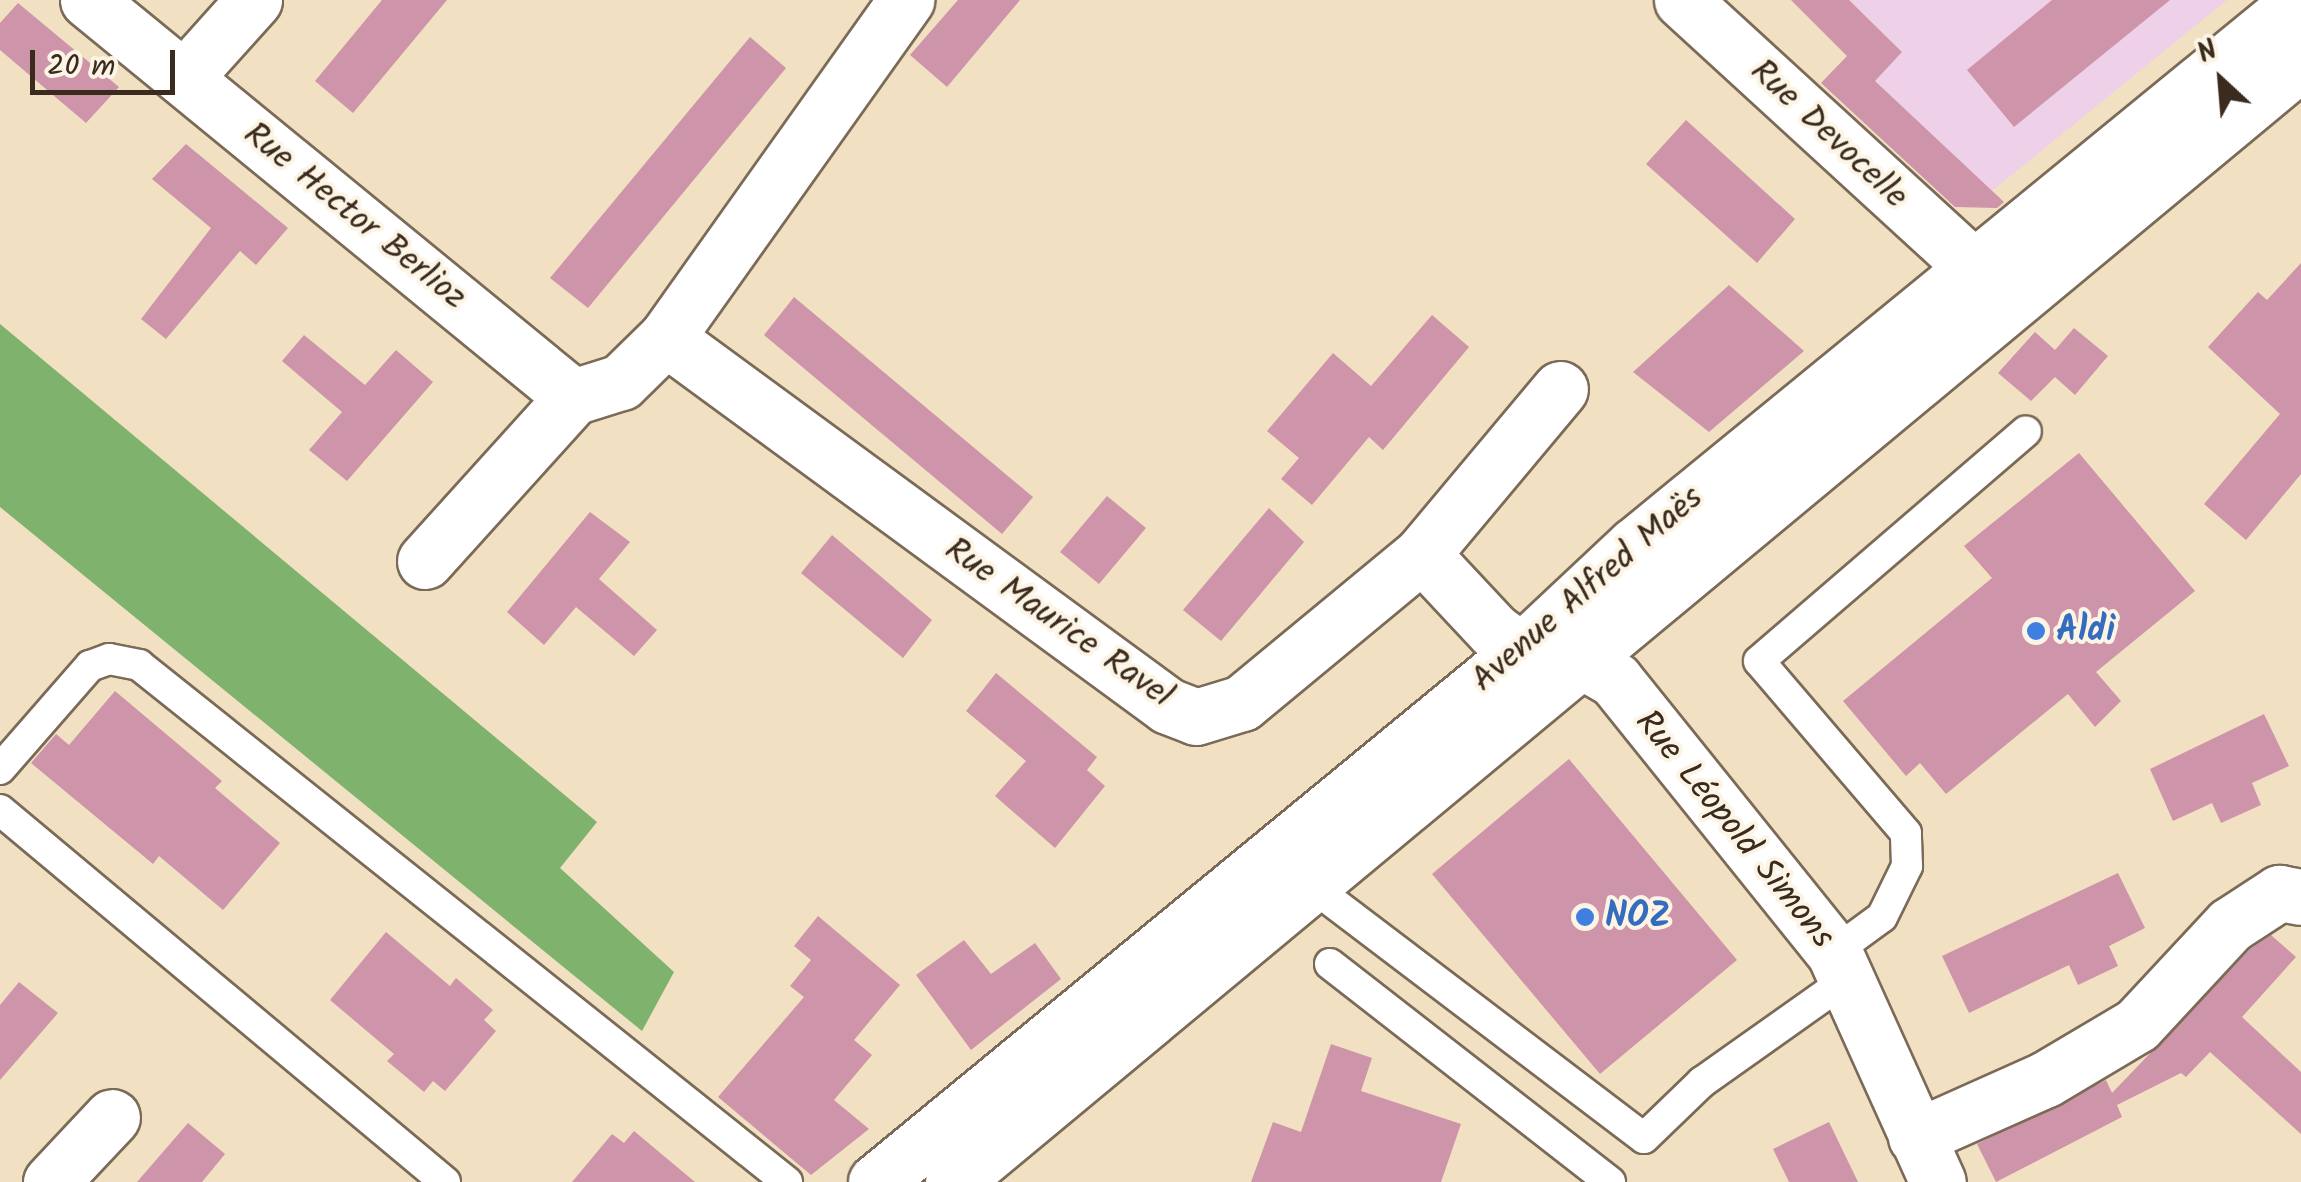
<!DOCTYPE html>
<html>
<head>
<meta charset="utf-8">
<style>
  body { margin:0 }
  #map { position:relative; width:2301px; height:1182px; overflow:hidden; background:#f1e1c2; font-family:Kalam,sans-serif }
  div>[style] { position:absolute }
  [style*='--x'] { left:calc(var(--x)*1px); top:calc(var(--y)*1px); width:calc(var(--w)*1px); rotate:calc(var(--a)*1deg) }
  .built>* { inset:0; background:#eed0e8 }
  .forest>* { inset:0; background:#7eb26d }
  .building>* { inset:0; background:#ce94aa }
  .roads { filter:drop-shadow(2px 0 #7b6a57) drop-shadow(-2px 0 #7b6a57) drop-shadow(0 2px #7b6a57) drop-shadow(0 -2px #7b6a57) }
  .lane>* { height:30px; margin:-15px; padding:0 15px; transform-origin:15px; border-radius:15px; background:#fff }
  .street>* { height:55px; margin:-27.5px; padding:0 27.5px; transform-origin:27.5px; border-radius:27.5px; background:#fff }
  .secondary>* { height:55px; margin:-27.5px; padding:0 27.5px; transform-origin:27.5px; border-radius:27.5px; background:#fff }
  .dots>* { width:28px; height:28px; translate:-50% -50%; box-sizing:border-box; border:5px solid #fcf5e5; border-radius:50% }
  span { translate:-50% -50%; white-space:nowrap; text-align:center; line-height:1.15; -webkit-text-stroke:8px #fcf5e5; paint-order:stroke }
  .street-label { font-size:35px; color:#3b2a1e }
  .shop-label { font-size:35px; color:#366cbe; font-weight:700 }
  .left { translate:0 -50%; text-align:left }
  .north { position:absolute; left:2171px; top:30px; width:100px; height:100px; -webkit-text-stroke:8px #fcf5e5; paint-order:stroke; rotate:334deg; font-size:28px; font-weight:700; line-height:40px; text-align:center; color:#3b2a1e }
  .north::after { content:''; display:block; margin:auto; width:35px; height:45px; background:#3b2a1e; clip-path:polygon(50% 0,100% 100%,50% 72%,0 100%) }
  .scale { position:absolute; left:30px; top:50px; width:145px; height:45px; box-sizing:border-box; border:5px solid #3b2a1e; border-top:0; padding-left:12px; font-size:30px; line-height:35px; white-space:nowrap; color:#3b2a1e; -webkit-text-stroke:8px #fcf5e5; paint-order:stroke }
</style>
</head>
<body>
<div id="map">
  <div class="built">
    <div style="clip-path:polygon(1849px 0,2227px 0,1992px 191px,1875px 81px,1902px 51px)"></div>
  </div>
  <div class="forest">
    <div style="clip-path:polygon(0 324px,597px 822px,560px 868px,674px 972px,642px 1031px,0 507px)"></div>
  </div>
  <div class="building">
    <div style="clip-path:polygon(382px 0,447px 0,353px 113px,315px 81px)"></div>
    <div style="clip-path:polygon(958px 0,1020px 0,947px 87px,910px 55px)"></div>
    <div style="clip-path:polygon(1791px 0,1849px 0,1902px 52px,1875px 81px,2004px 202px,1997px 208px,1955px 207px,1821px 83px,1847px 56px)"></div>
    <div style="clip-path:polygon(2052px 0,2170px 0,2014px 127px,1967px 70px)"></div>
    <div style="clip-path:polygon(18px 3px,119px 87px,86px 123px,0 50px,0 23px)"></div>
    <div style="clip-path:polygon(750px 37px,786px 68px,588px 308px,550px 278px)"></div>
    <div style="clip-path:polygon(1686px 120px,1795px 219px,1757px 263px,1646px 164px)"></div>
    <div style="clip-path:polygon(186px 144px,288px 228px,256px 265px,240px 251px,166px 339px,141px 319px,211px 228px,152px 179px)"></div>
    <div style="clip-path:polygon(2301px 263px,2301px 474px,2246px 540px,2204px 504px,2280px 414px,2208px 347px,2258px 292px,2267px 300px)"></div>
    <div style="clip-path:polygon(1729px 285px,1804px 351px,1709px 432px,1633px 372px)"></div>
    <div style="clip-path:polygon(794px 297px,1033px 497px,1002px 534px,764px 335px)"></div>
    <div style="clip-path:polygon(1432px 315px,1469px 347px,1383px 450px,1369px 437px,1312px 505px,1281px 479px,1299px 458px,1267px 431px,1333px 353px,1371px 386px)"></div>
    <div style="clip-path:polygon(2074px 328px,2108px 356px,2075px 395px,2055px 377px,2031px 401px,1998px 373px,2035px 332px,2055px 350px)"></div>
    <div style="clip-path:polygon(304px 335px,365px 385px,396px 350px,433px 382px,347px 481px,309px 450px,342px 412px,282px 361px)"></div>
    <div style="clip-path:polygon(2079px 453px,2195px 591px,2096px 672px,2121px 701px,2095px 727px,2068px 694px,1946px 794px,1920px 763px,1906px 776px,1843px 701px,1992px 578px,1964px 546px)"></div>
    <div style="clip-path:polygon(1107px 496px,1146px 528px,1099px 584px,1060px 552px)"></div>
    <div style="clip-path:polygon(1269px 508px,1304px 542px,1221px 641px,1183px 610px)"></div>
    <div style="clip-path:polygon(590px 512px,630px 542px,599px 579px,657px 630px,634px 656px,576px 607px,544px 645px,507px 612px)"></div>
    <div style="clip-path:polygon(832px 535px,932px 620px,903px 658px,801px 573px)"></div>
    <div style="clip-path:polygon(996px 673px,1097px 757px,1087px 770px,1105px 786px,1055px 848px,995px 796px,1026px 761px,966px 711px)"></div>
    <div style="clip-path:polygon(115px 691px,222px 781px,215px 788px,280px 843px,223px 910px,159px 856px,153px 864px,31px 763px,56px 734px,69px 745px)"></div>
    <div style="clip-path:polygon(2264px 714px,2289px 766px,2252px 783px,2261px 805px,2221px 823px,2212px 803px,2173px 821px,2150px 769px)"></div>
    <div style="clip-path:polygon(1569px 759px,1737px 960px,1600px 1074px,1432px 874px)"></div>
    <div style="clip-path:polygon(2118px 873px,2145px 928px,2109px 946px,2118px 966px,2078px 985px,2069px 965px,1969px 1013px,1942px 956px)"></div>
    <div style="clip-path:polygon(818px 916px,900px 985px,854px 1040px,872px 1055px,834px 1100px,869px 1129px,811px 1175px,718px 1097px,804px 997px,790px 986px,811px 960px,794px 946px)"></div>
    <div style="clip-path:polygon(386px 932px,450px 986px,456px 978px,493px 1010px,484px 1020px,496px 1031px,445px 1091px,433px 1081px,424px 1092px,387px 1061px,394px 1054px,330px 1000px)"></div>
    <div style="clip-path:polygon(2271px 935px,2296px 957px,2242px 1017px,2301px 1072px,2301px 1134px,2210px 1052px,2186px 1077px,2181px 1073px,2117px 1105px,2122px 1117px,1996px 1182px,1977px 1144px,2106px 1080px,2112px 1093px,2250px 949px)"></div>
    <div style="clip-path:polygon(964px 940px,991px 974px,1035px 943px,1061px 979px,971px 1050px,916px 975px)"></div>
    <div style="clip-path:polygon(19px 982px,58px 1013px,0 1080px,0 1005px)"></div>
    <div style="clip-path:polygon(1331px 1044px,1372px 1058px,1361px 1091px,1461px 1124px,1441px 1182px,1251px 1182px,1273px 1122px,1301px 1132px)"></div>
    <div style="clip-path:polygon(1829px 1122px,1858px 1182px,1789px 1182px,1773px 1149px)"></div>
    <div style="clip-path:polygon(188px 1123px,225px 1154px,202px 1182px,137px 1182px)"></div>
    <div style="clip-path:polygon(634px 1131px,695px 1182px,572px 1182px,612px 1134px,624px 1143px)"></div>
  </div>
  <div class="roads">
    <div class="lane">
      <div style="--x:0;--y:769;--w:137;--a:-48.9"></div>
      <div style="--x:90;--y:666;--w:20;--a:-20"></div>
      <div style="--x:109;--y:659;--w:31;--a:11"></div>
      <div style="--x:139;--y:665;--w:829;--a:38.58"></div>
      <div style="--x:0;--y:810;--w:580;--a:39.89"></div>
      <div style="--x:1313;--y:887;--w:415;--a:37.2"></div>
      <div style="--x:1644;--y:1138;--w:81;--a:-44"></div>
      <div style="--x:1702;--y:1082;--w:176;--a:-35.3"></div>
      <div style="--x:1834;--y:952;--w:59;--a:-36.1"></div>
      <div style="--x:1882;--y:917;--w:57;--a:-63.9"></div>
      <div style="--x:1907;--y:866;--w:33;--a:-92"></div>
      <div style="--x:1906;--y:833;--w:226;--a:-130.5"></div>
      <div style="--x:1759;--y:661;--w:352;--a:-40.7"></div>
      <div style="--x:1330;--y:964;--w:355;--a:37.9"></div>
    </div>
    <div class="street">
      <div style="--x:88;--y:0;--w:627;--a:39.3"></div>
      <div style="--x:1682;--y:0;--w:398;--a:42.5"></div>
      <div style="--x:184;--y:78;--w:105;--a:-48.1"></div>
      <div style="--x:666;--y:338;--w:622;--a:36.24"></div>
      <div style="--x:1168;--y:706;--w:30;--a:21"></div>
      <div style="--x:1196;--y:717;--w:48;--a:-16.9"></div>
      <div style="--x:1242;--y:703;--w:234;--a:-39.6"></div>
      <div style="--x:1422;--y:554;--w:215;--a:-50.1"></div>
      <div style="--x:1422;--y:554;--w:105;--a:46.9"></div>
      <div style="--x:1494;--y:631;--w:34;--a:36"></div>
      <div style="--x:1522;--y:651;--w:63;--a:10.1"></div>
      <div style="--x:1584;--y:662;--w:36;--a:30"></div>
      <div style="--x:1615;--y:680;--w:349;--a:51.2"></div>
      <div style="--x:1834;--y:952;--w:252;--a:65.7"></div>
      <div style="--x:425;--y:561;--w:221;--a:-47.9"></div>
      <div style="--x:573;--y:397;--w:50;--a:-17.4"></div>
      <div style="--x:621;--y:382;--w:63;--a:-44.4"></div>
      <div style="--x:666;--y:338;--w:415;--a:-54.6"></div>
      <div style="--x:1916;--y:1137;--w:142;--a:-24"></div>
      <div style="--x:2046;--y:1079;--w:106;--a:-30.7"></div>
      <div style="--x:2137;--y:1025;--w:137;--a:-47.1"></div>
      <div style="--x:2230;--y:925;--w:59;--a:-33.1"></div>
      <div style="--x:2279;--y:893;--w:22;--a:10"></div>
      <div style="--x:51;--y:1182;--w:89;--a:-46.8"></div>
    </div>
    <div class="secondary">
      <div style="--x:876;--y:1182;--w:836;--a:-39.42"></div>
      <div style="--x:1522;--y:651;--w:154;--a:-43.2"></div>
      <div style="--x:1634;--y:546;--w:862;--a:-39.3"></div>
      <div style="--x:953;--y:1182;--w:1753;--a:-39.72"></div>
    </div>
  </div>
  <div class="dots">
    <div style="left:2036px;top:631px;background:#3f7fe0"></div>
    <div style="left:1585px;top:917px;background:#3f7fe0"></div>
  </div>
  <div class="street-label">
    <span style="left:1828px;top:135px;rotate:43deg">Rue Devocelle</span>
    <span style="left:354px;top:217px;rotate:39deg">Rue Hector Berlioz</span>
    <span style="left:1588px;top:590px;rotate:-41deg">Avenue Alfred Maës</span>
    <span style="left:1058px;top:624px;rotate:35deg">Rue Maurice Ravel</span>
    <span style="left:1734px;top:830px;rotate:51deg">Rue Léopold Simons</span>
  </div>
  <div class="shop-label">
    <span class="left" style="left:2056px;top:631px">Aldi</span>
    <span class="left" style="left:1605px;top:917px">NOZ</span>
  </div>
  <div class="north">N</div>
  <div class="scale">20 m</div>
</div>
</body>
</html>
